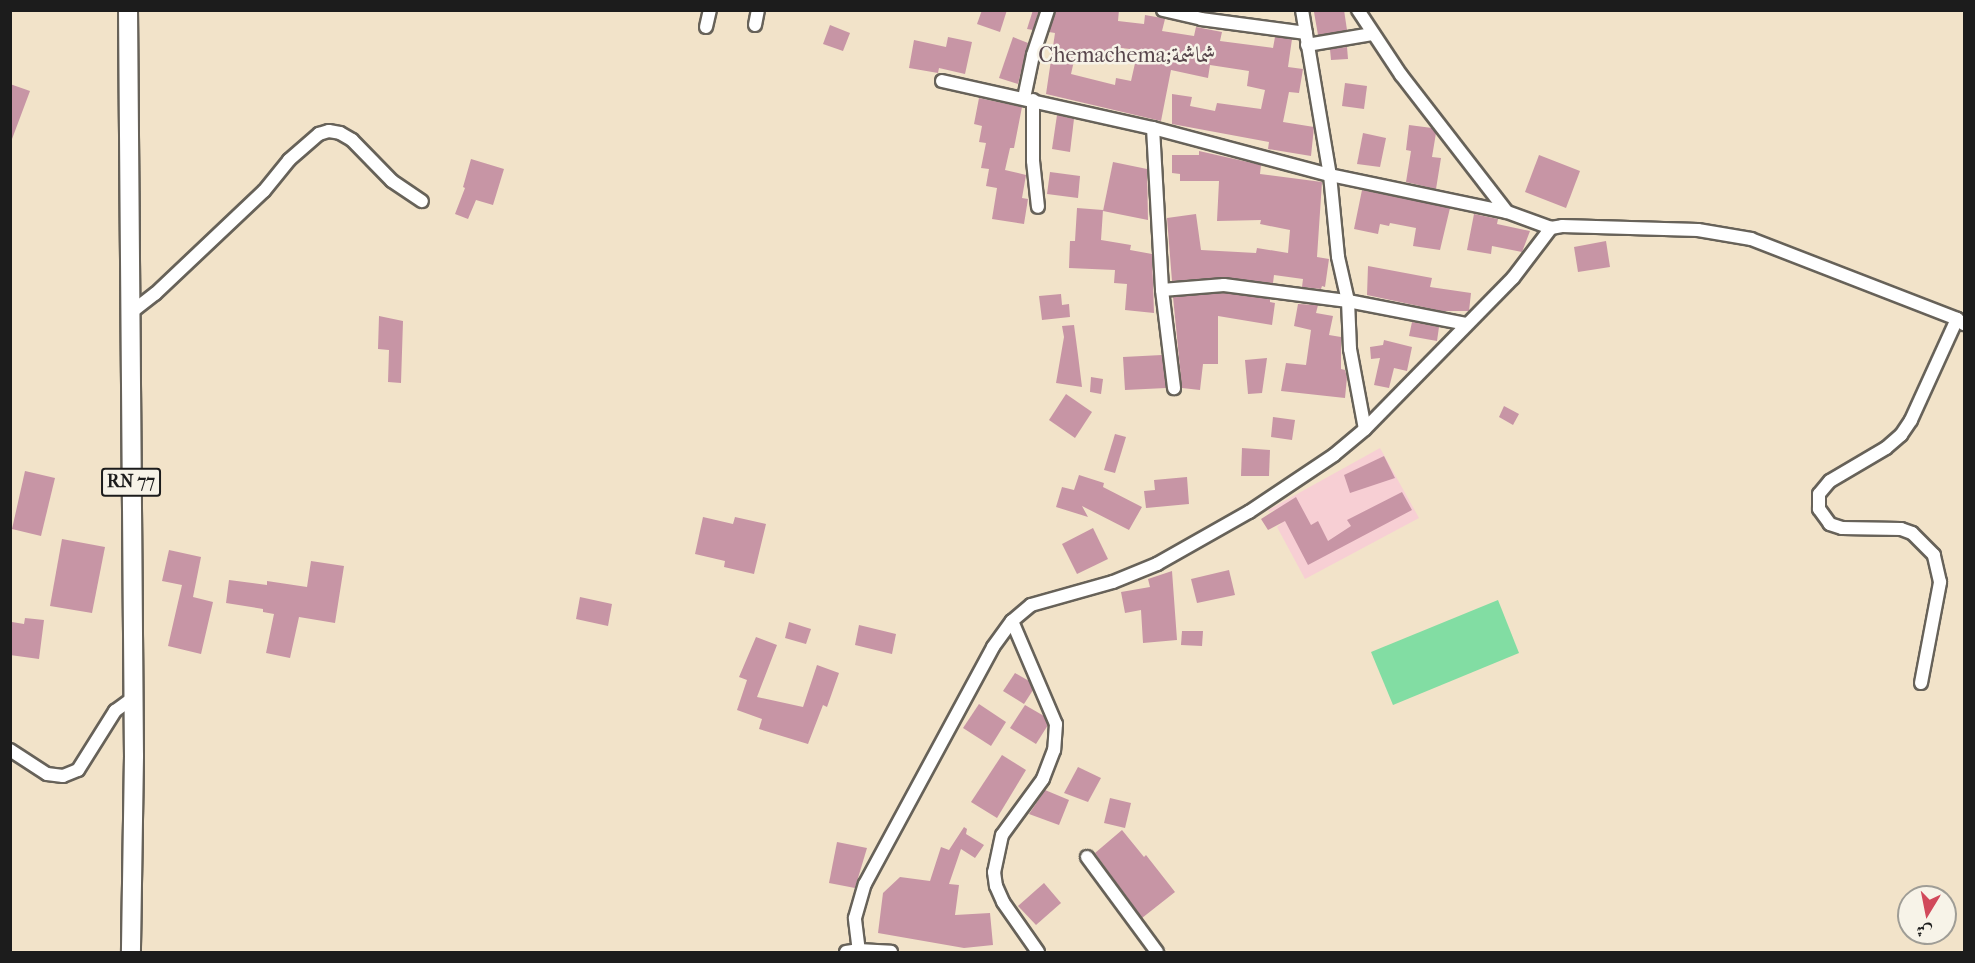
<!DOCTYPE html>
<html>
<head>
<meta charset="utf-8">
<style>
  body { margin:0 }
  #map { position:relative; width:1975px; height:963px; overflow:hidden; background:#f2e3c9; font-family:"IM FELL French Canon",Amiri,serif }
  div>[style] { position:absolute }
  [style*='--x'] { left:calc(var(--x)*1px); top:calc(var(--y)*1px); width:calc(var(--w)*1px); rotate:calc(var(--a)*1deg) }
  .built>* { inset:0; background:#f7cfd4 }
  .green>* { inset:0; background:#82dda3 }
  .building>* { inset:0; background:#c795a5 }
  .roads { filter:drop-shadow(2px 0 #676259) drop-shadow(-2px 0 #676259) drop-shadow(0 2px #676259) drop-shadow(0 -2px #676259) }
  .minor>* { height:12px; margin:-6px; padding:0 6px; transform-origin:6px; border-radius:6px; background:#fff }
  .primary>* { height:18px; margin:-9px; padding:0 9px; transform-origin:9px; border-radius:9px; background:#fff }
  span { translate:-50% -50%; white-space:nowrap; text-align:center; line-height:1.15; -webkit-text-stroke:5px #f7f3e8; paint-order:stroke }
  .shield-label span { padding:2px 4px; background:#f7f3e8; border:2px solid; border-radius:4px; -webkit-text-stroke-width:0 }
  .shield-label { font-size:18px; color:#1c1c1c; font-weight:700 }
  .quarter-label { font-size:22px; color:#58464c }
  .frame { position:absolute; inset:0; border:12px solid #1c1c1c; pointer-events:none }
  .north { position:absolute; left:1897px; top:885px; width:60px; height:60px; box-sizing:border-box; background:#f7f3e8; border:2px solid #9f9d96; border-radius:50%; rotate:190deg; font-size:16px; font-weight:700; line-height:24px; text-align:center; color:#1c1c1c }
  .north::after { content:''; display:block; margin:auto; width:21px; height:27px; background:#d1495b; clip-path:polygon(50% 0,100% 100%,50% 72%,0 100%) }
</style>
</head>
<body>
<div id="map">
  <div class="built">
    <div style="clip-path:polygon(1380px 448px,1419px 518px,1305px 579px,1277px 527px,1281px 524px,1274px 510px,1270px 512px,1268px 510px)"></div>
  </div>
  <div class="green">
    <div style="clip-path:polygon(1498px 600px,1519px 653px,1393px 705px,1371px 652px)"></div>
  </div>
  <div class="building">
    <div style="clip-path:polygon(982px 10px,1007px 10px,1000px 32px,977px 24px)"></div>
    <div style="clip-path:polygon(1033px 10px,1039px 10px,1033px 30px,1027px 29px)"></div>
    <div style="clip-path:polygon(evenodd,1056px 10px,1119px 10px,1118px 21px,1144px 24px,1145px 15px,1162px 18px,1165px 19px,1162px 31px,1194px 36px,1196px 27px,1222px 32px,1220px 41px,1273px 48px,1275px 37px,1292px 39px,1288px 67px,1303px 69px,1299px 93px,1289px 92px,1283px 122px,1314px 127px,1311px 156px,1268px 149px,1269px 142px,1172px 124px,1172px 94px,1192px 97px,1190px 106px,1215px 111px,1217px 103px,1261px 109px,1265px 90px,1247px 86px,1249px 71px,1210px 65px,1208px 78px,1171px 70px,1161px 121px,1046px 94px,1055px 33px,1049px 32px,1056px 10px,1113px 47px,1138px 50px,1131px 81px,1116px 78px,1115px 85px,1071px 74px,1076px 52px,1112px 57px,1113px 47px)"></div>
    <div style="clip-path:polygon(1320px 10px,1344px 10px,1347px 30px,1318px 35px,1314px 12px)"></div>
    <div style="clip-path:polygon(830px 25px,850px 33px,843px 51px,823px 44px)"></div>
    <div style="clip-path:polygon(948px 37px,972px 42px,965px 74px,939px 68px,938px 73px,909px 68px,914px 40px,946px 47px)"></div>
    <div style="clip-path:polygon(1013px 37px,1028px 43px,1018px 84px,999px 78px)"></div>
    <div style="clip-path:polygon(1347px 47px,1348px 59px,1331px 60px,1330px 49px)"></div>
    <div style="clip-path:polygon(1345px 83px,1367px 86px,1364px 109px,1342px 106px)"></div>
    <div style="clip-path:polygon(10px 84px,30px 91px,12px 139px,10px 139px)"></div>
    <div style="clip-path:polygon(979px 98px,1022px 107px,1014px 148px,1010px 148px,1005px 170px,1026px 175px,1022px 198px,1028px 199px,1024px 224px,992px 219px,997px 188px,986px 186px,989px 169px,981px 168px,986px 143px,979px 142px,982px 126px,974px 124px)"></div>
    <div style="clip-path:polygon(1057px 115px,1074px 119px,1070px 152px,1052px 149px)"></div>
    <div style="clip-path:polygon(1409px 125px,1432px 128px,1436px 133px,1432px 157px,1441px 158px,1436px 189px,1406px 182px,1411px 151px,1406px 150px)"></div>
    <div style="clip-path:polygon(1363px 133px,1386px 138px,1380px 167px,1357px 164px)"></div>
    <div style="clip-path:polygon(1199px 151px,1261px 165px,1260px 174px,1322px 182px,1317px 257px,1329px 259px,1325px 287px,1322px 286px,1321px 289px,1302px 287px,1303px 279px,1274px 275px,1273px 283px,1224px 277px,1172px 281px,1167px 218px,1196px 214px,1201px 250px,1256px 253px,1257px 248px,1288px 253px,1290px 230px,1260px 224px,1261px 220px,1217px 221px,1219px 181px,1180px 181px,1180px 174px,1172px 173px,1172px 155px,1199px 155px)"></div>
    <div style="clip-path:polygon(1539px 155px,1580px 171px,1566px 208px,1525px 192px)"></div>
    <div style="clip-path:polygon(471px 159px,504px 169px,493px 205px,476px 200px,468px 219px,455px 214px,465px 188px,463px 187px)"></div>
    <div style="clip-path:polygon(1113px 162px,1147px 169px,1148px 220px,1103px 211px)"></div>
    <div style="clip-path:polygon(1050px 172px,1080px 176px,1078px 198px,1047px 194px)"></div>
    <div style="clip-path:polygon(1362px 190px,1450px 208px,1440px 250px,1413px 246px,1416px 228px,1390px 223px,1389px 226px,1380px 224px,1378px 234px,1354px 229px)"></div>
    <div style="clip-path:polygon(1077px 208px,1103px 210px,1101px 240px,1131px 245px,1130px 250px,1152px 254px,1154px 313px,1125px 310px,1127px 284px,1114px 283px,1115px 270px,1069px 268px,1070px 241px,1075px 241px)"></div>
    <div style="clip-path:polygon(1474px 214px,1498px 219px,1497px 224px,1530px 231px,1522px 252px,1492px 246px,1491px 254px,1467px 250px)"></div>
    <div style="clip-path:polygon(1606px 241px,1610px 267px,1578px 272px,1574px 247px)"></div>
    <div style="clip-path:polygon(1368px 266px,1432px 278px,1430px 287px,1471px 293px,1469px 311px,1442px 311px,1367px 295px)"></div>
    <div style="clip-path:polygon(1224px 293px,1270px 299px,1270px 302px,1275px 303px,1272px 325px,1218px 316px,1218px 364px,1203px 364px,1200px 390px,1182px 388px,1173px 297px)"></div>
    <div style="clip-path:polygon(1061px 294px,1062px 305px,1069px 304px,1070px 317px,1042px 320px,1039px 296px)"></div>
    <div style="clip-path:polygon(1298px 304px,1318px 305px,1316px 313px,1333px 316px,1329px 335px,1341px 337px,1341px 369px,1345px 370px,1347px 377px,1345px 398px,1281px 391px,1286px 363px,1306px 365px,1311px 330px,1294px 326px)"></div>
    <div style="clip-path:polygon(379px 316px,403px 321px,401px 383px,388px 382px,389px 350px,378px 349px)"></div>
    <div style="clip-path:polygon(1412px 322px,1439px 327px,1437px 341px,1409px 336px)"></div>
    <div style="clip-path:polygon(1074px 325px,1078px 355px,1082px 387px,1056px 383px,1064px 337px,1062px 326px)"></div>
    <div style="clip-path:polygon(1384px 340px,1412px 347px,1407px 371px,1394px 368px,1389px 388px,1374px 385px,1380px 358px,1371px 359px,1370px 347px,1383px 345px)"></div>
    <div style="clip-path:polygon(1162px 355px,1166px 388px,1125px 390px,1123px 357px)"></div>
    <div style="clip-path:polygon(1267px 358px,1262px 393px,1248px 394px,1245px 360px)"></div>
    <div style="clip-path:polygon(1091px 377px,1103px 379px,1101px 394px,1090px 392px)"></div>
    <div style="clip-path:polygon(1066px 394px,1092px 412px,1075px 438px,1049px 420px)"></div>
    <div style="clip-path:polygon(1504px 406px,1519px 414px,1513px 425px,1499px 417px)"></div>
    <div style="clip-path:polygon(1273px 417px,1295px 420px,1292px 440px,1271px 437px)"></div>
    <div style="clip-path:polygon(1115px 434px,1126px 437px,1115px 473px,1104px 470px)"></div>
    <div style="clip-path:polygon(1242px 448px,1270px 450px,1269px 476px,1241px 476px)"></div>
    <div style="clip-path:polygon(1384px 456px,1395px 478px,1350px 493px,1344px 475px)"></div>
    <div style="clip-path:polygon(25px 471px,55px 478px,41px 536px,12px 529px)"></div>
    <div style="clip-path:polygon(1079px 475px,1104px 483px,1103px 487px,1142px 507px,1129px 530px,1082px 506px,1088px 517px,1056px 507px,1062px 487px,1074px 490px)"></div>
    <div style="clip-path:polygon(1187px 477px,1189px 504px,1146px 508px,1144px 491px,1155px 490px,1154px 480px)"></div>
    <div style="clip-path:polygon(1402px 492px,1412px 510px,1308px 565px,1285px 521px,1268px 530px,1261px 519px,1296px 497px,1311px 525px,1318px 521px,1328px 541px,1351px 526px,1347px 520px)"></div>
    <div style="clip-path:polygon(703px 517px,733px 524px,735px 517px,766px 524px,754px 574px,724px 567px,725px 561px,695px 554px)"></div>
    <div style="clip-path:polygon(1093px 528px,1108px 559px,1077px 574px,1062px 544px)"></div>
    <div style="clip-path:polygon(62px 539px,105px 547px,92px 613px,50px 606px)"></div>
    <div style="clip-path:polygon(169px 550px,201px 557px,193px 597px,213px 602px,201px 654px,168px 646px,182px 585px,162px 581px)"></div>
    <div style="clip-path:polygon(311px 561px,344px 566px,335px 623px,299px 617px,290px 658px,266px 653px,274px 614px,263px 612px,263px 609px,226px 603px,229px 580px,267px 585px,267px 581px,307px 587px)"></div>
    <div style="clip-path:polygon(1229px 570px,1235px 595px,1197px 603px,1191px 579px)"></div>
    <div style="clip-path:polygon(1172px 571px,1177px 640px,1143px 643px,1141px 610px,1125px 613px,1121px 592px,1150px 587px,1148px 579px)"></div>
    <div style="clip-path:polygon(580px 597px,612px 604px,608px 626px,576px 619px)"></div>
    <div style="clip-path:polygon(25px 618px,44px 620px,39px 659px,10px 655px,12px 622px,24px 624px)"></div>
    <div style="clip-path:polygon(789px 622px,811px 629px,806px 644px,785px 638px)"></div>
    <div style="clip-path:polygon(859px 625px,896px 634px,892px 654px,855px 645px)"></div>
    <div style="clip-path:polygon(1182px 631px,1203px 631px,1202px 646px,1181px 645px)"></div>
    <div style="clip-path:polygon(756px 637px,777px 645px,757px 697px,803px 707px,817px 665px,839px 673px,827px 707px,823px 705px,808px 744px,759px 729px,762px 719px,737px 710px,747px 680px,739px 677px)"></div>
    <div style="clip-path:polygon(1015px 673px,1029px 681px,1033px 690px,1024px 704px,1003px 691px)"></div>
    <div style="clip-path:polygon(979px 704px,1006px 722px,991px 746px,963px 728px)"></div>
    <div style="clip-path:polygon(1025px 705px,1044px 716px,1048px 725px,1036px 744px,1010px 728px)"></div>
    <div style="clip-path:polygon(1002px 755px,1026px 770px,997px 818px,971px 802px)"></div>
    <div style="clip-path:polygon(1078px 767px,1101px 778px,1088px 802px,1064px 793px)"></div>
    <div style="clip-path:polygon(1045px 790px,1069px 800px,1059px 825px,1029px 814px)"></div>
    <div style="clip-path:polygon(1110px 798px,1131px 803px,1125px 828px,1104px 823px)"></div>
    <div style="clip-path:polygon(964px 827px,967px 829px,966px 834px,984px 845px,975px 858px,961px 849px,949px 884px,959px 885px,955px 915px,990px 913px,993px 945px,964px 948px,878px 933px,883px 893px,900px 877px,930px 881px,941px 847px,949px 850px)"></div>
    <div style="clip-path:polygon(1122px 830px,1144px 857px,1146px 855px,1175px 892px,1142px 918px,1095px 853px)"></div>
    <div style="clip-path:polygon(837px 842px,867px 848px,855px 888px,829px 883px)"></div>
    <div style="clip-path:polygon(1044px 883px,1061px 903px,1036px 925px,1018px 906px)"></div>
  </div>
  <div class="roads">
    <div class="minor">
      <div style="--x:1163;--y:10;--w:39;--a:13"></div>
      <div style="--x:1201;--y:19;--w:106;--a:7.6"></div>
      <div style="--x:1302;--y:10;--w:167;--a:80.4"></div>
      <div style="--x:1330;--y:175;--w:82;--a:84.4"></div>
      <div style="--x:1338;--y:257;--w:45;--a:77.2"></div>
      <div style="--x:1348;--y:301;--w:48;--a:87.6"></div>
      <div style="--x:1350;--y:349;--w:81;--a:79.4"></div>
      <div style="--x:755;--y:25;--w:15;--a:-79"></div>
      <div style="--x:706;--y:27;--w:17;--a:-77"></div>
      <div style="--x:1307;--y:45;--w:66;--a:-9.6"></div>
      <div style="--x:942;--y:81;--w:216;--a:12.6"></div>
      <div style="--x:1153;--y:128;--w:183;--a:14.9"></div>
      <div style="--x:1330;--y:175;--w:181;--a:11.8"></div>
      <div style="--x:1024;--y:98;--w:44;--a:-78.2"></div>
      <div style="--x:1033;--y:55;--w:47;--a:-71.6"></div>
      <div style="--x:1033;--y:100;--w:61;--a:90"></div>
      <div style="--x:1033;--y:161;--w:46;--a:83.8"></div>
      <div style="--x:1153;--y:128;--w:162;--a:86.8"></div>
      <div style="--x:1162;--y:290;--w:99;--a:83"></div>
      <div style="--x:1551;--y:228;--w:11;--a:-10"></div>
      <div style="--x:1562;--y:226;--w:136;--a:1.7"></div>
      <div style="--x:1698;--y:230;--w:54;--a:9.6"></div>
      <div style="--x:1751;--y:239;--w:221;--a:21.2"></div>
      <div style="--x:1957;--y:319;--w:9;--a:36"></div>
      <div style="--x:1162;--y:290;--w:62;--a:-4.6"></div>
      <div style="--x:1224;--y:285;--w:125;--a:7.4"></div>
      <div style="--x:1348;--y:301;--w:120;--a:11"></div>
      <div style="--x:129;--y:314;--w:33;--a:-38"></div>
      <div style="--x:155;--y:294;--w:150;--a:-43.4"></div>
      <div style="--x:264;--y:191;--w:40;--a:-51"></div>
      <div style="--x:289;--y:160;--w:40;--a:-41"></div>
      <div style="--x:319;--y:134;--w:10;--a:-17"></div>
      <div style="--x:329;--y:131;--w:11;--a:10"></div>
      <div style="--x:340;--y:133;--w:14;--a:30"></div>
      <div style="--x:352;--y:140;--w:57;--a:45.7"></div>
      <div style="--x:392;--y:181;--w:36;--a:34"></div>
      <div style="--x:1012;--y:621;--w:112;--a:66.9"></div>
      <div style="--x:1056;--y:724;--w:26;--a:94"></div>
      <div style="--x:1054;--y:750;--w:31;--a:111"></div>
      <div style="--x:1043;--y:779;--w:69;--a:126.2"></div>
      <div style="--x:1002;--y:835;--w:38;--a:102"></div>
      <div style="--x:994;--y:872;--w:14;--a:82"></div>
      <div style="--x:996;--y:886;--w:17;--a:66"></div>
      <div style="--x:1003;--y:902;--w:61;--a:55"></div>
      <div style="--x:1921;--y:683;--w:103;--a:-79.3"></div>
      <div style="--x:1940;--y:582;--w:28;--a:-103"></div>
      <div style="--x:1934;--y:555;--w:31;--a:-135"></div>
      <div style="--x:1912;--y:533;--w:12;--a:-160"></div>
      <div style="--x:1901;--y:529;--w:59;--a:-179"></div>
      <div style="--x:1842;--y:528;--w:13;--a:-162"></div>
      <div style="--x:1830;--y:524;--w:19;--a:-126"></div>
      <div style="--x:1819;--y:509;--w:15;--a:-90"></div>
      <div style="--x:1819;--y:494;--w:17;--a:-50"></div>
      <div style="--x:1830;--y:481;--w:65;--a:-30.5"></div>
      <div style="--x:1886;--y:448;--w:20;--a:-41"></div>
      <div style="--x:1901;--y:435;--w:18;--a:-56"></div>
      <div style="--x:1911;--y:420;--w:111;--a:-65.5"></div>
      <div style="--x:10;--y:750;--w:44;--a:33"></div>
      <div style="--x:47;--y:774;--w:16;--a:7"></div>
      <div style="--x:63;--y:776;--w:16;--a:-22"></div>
      <div style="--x:78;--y:770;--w:70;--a:-57.9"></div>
      <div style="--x:115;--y:711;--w:22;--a:-36"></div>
      <div style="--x:1087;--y:857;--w:118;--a:53.6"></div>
      <div style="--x:846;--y:952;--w:12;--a:-9"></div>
      <div style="--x:858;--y:950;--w:33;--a:3"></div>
      <div style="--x:859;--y:952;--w:34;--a:-97"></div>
      <div style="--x:855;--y:918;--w:35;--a:-74"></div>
      <div style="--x:865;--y:884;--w:269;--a:-61.6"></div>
      <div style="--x:993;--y:647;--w:32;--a:-54"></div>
      <div style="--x:1012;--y:621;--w:25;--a:-40"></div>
      <div style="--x:1031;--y:605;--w:85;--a:-15.7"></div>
      <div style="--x:1113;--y:582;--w:48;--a:-22.2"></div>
      <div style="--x:1157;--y:564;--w:106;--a:-29.5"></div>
      <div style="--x:1249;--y:512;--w:102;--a:-33.8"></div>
      <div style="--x:1334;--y:455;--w:40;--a:-40"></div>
      <div style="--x:1365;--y:429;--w:211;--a:-45.6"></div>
      <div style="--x:1513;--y:278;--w:63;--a:-52.8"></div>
      <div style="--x:1551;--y:228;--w:47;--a:-160"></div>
      <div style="--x:1507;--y:212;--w:173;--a:-127.7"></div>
      <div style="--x:1401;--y:75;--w:78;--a:-123.5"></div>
    </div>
    <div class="primary">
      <div style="--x:128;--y:10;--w:746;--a:89.54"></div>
      <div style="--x:134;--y:756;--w:196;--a:90.9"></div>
    </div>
  </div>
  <div class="shield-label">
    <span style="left:131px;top:482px">RN 77</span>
  </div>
  <div class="quarter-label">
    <span style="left:1127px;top:56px">Chemachema;شماشمة</span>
  </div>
  <div class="frame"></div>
  <div class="north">ش</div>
</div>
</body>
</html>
